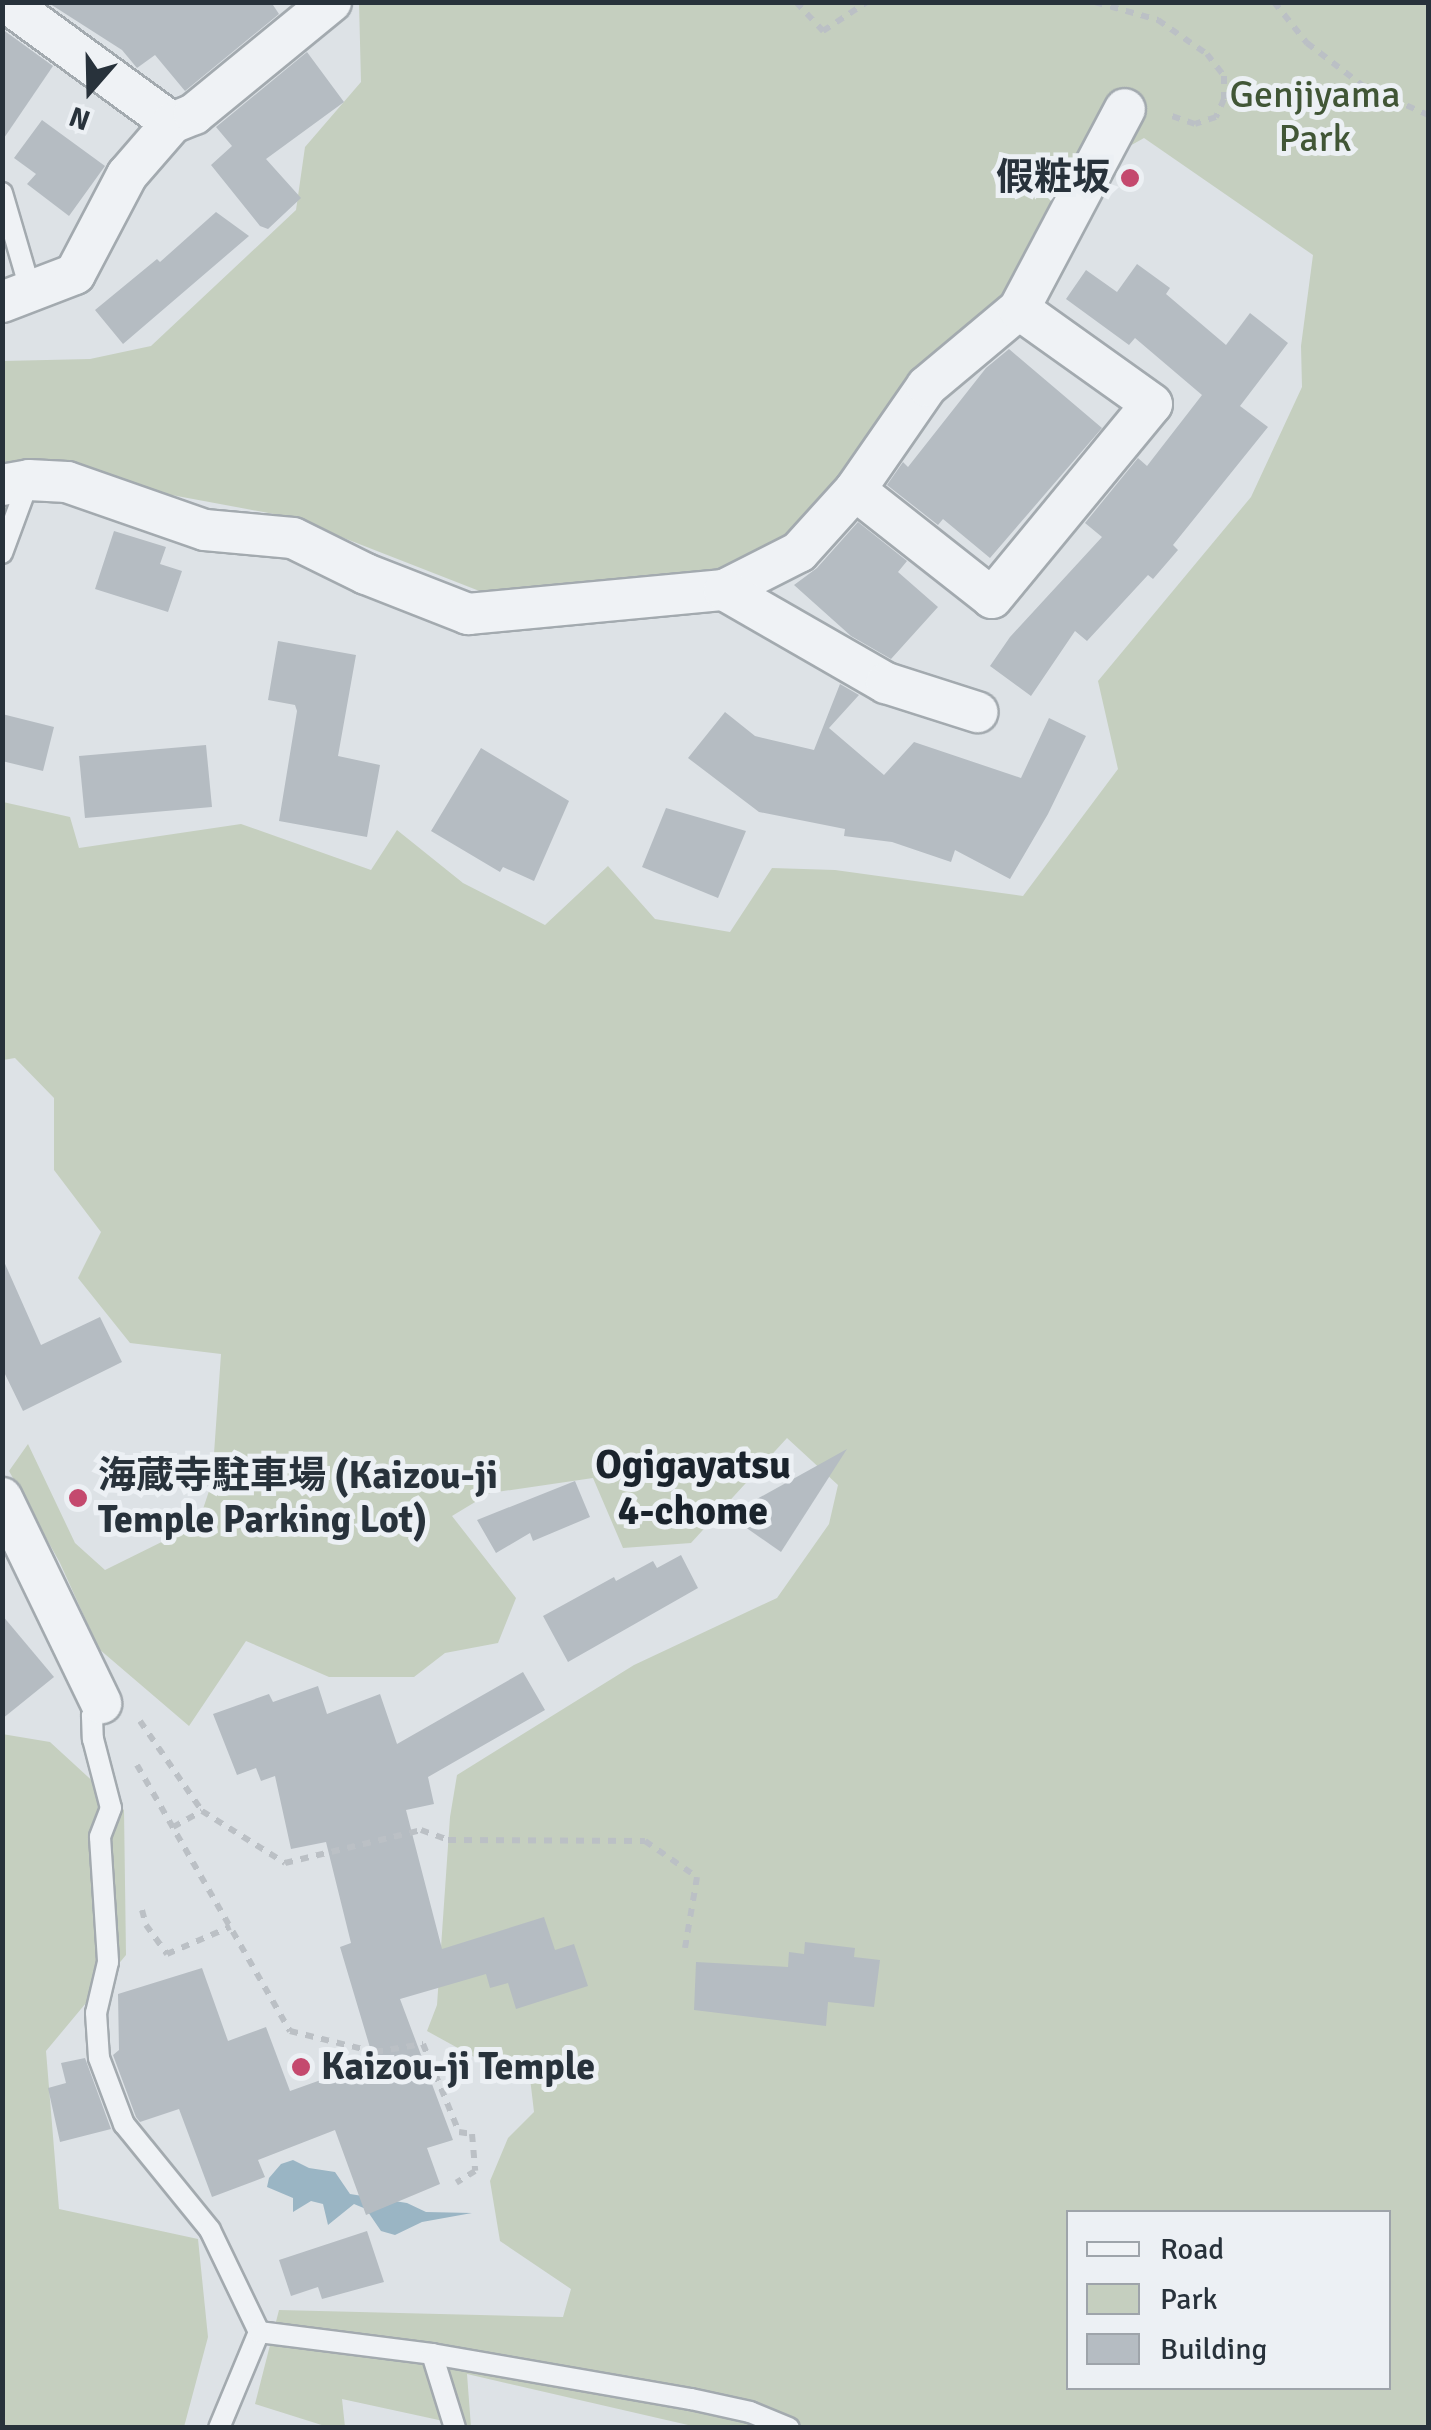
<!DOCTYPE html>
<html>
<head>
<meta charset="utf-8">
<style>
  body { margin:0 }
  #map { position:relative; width:1431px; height:2430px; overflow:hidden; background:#dde2e6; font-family:Signika,"Noto Sans JP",sans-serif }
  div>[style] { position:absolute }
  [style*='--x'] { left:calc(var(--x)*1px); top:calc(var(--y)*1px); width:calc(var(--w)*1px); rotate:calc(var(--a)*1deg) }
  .green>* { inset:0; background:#c5cfbf }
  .water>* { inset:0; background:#9ab5c4 }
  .building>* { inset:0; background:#b5bcc2 }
  .path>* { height:6px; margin-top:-3px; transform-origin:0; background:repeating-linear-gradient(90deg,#bbc0c5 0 8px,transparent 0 16px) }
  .roads { filter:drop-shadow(2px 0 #a3aaaf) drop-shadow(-2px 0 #a3aaaf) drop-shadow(0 2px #a3aaaf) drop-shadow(0 -2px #a3aaaf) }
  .service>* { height:20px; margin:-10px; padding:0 10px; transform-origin:10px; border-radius:10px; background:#eff2f5 }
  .minor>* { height:40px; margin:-20px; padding:0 20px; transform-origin:20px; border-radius:20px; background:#eff2f5 }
  .dots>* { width:28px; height:28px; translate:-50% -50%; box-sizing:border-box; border:5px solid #ecf0f4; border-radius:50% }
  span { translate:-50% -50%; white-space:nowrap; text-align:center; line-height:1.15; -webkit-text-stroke:10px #ecf0f4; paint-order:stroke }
  .park-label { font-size:38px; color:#415636 }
  .poi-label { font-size:38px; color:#28323b; font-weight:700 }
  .right { translate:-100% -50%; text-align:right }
  .left { translate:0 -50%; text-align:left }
  .neighbourhood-label { font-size:40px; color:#1a232c; font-weight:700 }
  .frame { position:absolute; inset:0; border:5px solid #28323b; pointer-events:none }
  .legend { position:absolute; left:1066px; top:2210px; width:325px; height:180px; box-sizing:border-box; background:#ecf0f4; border:2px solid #9ea4aa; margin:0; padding:12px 18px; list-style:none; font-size:30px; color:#28323b }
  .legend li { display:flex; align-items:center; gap:20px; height:50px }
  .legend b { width:50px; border:2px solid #9ea4aa }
  .north { position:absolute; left:40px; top:40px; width:100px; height:100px; -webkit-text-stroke:8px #ecf0f4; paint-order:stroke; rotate:200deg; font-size:28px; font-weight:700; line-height:40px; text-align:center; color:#28323b }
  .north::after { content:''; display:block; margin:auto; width:35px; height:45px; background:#28323b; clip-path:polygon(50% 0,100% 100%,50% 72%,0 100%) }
</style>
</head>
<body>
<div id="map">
  <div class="green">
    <div style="clip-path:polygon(evenodd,359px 3px,1428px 3px,1428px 2427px,701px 2428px,467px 2374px,471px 2427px,342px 2399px,345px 2427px,328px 2427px,255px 2404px,279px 2310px,563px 2317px,571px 2289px,500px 2241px,490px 2181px,508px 2138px,534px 2112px,530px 2078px,476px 2058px,427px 2031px,437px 2005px,450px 1817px,457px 1775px,634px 1665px,777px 1598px,829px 1524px,838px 1485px,787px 1438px,691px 1543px,623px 1548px,593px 1478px,490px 1493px,452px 1516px,516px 1598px,498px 1643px,445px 1653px,414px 1677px,329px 1677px,246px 1641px,189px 1726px,99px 1649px,60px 1563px,9px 1471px,28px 1444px,75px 1543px,105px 1570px,198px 1524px,212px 1482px,221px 1354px,130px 1343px,78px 1278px,101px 1232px,54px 1170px,54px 1098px,15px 1058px,3px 1060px,3px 802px,70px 817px,79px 848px,241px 824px,371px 870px,397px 830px,463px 883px,545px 925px,608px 866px,655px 919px,730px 932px,772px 868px,835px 870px,1023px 896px,1118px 769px,1098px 681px,1251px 497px,1302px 387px,1301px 346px,1313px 255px,1144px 138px,1110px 157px,870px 477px,717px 602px,482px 592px,290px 517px,26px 468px,3px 519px,3px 361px,90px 359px,151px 346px,296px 210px,305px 147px,361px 82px,359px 3px,1068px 2212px,1388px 2212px,1388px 2388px,1068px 2388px,1068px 2212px)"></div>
    <div style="clip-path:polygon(2px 1734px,50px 1742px,124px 1810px,126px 1955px,46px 2051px,59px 2209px,198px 2239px,208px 2337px,184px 2427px,3px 2427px)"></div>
  </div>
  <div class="water">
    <div style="clip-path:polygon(293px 2160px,309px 2168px,335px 2172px,350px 2194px,407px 2203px,426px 2212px,472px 2213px,422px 2222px,395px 2235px,381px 2231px,366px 2209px,354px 2204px,328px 2225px,323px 2204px,311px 2201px,293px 2212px,293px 2198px,267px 2187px,269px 2178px,281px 2164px)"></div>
  </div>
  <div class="building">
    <div style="clip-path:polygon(47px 2px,271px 2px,279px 14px,185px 91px,155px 55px,137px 68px,122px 50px)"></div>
    <div style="clip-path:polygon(2px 29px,53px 66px,2px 141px)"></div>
    <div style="clip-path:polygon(307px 52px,344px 102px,266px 159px,301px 198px,268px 229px,260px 226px,211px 165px,232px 146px,216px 127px)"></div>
    <div style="clip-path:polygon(42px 120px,105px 166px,69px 216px,27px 184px,36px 174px,14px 158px)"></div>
    <div style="clip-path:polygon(216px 212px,249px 236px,123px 344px,95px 310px,157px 259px,160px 262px)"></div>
    <div style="clip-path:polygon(1137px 264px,1170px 288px,1166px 294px,1226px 345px,1250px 313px,1288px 343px,1240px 406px,1268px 427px,1173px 545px,1178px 550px,1153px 579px,1148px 575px,1087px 641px,1075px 631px,1031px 696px,990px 666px,1010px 637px,1102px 537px,1085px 523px,1138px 458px,1147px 466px,1202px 395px,1135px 338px,1129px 345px,1066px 299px,1086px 270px,1117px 292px)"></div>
    <div style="clip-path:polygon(1009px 349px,1102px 428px,990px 558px,943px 519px,938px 525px,887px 485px,903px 462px,908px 467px,986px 368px)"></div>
    <div style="clip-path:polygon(858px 522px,907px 561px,898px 572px,938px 607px,891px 659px,851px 636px,794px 585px,817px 568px)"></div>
    <div style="clip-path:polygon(114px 531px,166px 547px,160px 564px,182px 571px,168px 612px,95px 589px)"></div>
    <div style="clip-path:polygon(278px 641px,356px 655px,338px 756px,380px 765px,367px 837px,279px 821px,297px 711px,295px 705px,268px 700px)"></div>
    <div style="clip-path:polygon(840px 684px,859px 695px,829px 728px,884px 775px,914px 742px,1021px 778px,1049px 718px,1086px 736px,1048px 814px,1010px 879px,955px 850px,951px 862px,892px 842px,844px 836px,845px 829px,759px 812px,688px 758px,725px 712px,755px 736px,814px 750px)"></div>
    <div style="clip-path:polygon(2px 714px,54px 727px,43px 771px,2px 761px)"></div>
    <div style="clip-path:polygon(206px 745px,212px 807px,85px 818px,79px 756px)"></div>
    <div style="clip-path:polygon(481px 748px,569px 801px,534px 881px,503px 867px,500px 872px,431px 831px)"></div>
    <div style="clip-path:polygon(666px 808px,746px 831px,718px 898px,642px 867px)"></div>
    <div style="clip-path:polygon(2px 1257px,41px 1345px,100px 1317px,122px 1362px,23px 1411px,2px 1368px)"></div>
    <div style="clip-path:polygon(847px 1449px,781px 1552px,728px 1515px)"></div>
    <div style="clip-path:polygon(575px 1481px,590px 1517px,533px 1541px,530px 1533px,496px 1553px,477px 1520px)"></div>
    <div style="clip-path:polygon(681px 1555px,698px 1588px,568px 1662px,543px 1616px,614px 1577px,616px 1581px,653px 1561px,657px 1568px)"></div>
    <div style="clip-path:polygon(2px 1615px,54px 1677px,2px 1719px)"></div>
    <div style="clip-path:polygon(523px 1672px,545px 1710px,428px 1777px,434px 1804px,406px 1810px,442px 1949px,544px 1917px,555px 1950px,574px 1944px,588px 1986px,516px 2009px,508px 1983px,490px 1988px,486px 1974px,400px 1999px,453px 2140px,427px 2148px,440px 2184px,366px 2215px,335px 2130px,258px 2160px,265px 2177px,212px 2197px,179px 2109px,140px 2122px,136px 2117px,113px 2055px,119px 2050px,118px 1994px,202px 1968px,228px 2041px,266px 2027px,290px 2091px,374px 2061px,340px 1947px,351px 1943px,326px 1842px,291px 1849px,275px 1776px,261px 1781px,256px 1768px,237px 1775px,213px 1714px,269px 1694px,273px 1702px,318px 1686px,327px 1714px,380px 1694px,397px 1744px)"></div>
    <div style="clip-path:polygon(805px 1942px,855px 1948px,854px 1957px,880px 1960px,874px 2007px,828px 2002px,826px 2026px,694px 2010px,696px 1962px,788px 1967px,789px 1952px,804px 1954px)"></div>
    <div style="clip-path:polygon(85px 2058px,111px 2129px,60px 2142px,48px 2088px,66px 2083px,61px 2063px)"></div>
    <div style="clip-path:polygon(367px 2231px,384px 2282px,322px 2299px,318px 2287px,291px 2296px,279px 2260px)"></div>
  </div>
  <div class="path">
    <div style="--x:796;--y:2;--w:40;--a:47"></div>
    <div style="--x:823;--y:31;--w:53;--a:-33.4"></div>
    <div style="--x:1095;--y:2;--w:66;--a:15.9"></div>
    <div style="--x:1158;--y:20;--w:60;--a:34.8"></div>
    <div style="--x:1207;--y:54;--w:28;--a:52"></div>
    <div style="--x:1224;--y:76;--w:23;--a:90"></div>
    <div style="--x:1224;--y:99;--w:20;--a:114"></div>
    <div style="--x:1216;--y:117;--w:22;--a:162"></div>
    <div style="--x:1195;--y:124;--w:31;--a:-161"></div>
    <div style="--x:1274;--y:2;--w:53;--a:51.2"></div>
    <div style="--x:1307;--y:43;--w:71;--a:37.5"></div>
    <div style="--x:1363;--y:86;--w:71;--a:24"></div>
    <div style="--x:140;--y:1721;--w:109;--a:55.4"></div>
    <div style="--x:202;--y:1811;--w:98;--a:32.1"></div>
    <div style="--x:285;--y:1863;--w:140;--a:-13.6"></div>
    <div style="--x:421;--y:1830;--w:29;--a:20"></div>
    <div style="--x:448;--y:1840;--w:197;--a:0.3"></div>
    <div style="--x:645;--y:1841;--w:63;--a:34.7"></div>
    <div style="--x:697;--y:1877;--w:72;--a:99.6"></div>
    <div style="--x:137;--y:1765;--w:307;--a:60.1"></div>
    <div style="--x:290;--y:2031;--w:88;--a:13.9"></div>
    <div style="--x:375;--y:2052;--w:49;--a:-9.5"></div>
    <div style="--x:423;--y:2044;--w:95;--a:67.8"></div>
    <div style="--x:459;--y:2132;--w:13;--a:9"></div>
    <div style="--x:472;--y:2134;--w:37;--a:85"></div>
    <div style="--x:475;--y:2171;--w:22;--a:148"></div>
    <div style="--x:173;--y:1827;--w:33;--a:-29"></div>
    <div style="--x:142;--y:1910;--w:16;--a:75"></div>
    <div style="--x:146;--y:1925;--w:36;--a:54"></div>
    <div style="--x:167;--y:1954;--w:69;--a:-23.2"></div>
  </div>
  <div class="roads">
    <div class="service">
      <div style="--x:2;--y:193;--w:103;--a:73.7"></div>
      <div style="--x:2;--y:553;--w:78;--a:-69.7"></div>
      <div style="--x:101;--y:1703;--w:16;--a:125"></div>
      <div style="--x:92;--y:1716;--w:23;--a:88"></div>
      <div style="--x:93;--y:1739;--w:71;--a:75.4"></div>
      <div style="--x:111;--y:1808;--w:31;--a:111"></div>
      <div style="--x:100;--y:1837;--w:125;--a:86.3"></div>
      <div style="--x:108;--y:1962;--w:52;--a:103.2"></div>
      <div style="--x:96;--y:2013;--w:45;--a:86.2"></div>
      <div style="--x:99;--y:2058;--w:71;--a:69.3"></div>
      <div style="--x:124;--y:2124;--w:136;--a:50.9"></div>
      <div style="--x:210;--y:2230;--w:113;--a:64.3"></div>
      <div style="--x:259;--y:2332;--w:104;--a:112.6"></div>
      <div style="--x:259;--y:2332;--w:174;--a:7.2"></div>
      <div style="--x:432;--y:2354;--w:263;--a:9.9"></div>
      <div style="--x:691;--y:2399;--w:60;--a:12.4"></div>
      <div style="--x:750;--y:2412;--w:42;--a:22.3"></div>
      <div style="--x:432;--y:2354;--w:77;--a:72.7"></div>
    </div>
    <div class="minor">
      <div style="--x:6;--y:2;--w:205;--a:36.1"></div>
      <div style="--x:2;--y:302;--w:78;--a:-21"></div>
      <div style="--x:75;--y:274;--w:112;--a:-62.3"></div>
      <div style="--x:127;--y:175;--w:69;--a:-49.1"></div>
      <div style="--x:172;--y:123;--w:24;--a:-22"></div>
      <div style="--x:194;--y:114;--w:177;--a:-39.3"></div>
      <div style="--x:2;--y:485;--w:27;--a:-10"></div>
      <div style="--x:29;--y:480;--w:38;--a:3"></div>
      <div style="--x:67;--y:482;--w:146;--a:19.2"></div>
      <div style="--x:205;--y:530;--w:88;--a:5.2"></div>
      <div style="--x:293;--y:538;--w:81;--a:26.3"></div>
      <div style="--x:366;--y:574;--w:110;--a:21.4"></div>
      <div style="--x:468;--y:614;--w:257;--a:-5.4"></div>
      <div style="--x:724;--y:590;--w:84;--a:-26.9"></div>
      <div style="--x:799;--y:552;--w:84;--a:-47.9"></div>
      <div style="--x:855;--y:490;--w:126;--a:-55.3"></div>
      <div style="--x:927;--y:386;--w:120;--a:-39.9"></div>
      <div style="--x:1019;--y:309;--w:226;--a:-62.1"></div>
      <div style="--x:855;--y:490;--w:174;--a:38.2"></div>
      <div style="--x:992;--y:598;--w:251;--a:-50.5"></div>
      <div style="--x:1152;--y:404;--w:163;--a:-144.5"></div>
      <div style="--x:724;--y:590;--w:187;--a:29.9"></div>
      <div style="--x:886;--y:683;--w:96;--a:17.7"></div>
      <div style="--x:2;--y:1498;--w:228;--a:64.2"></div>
    </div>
  </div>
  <div class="dots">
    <div style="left:1130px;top:178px;background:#c4496e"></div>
    <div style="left:78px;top:1498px;background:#c4496e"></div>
    <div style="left:301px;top:2067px;background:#c4496e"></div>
  </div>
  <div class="park-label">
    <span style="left:1315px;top:117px">Genjiyama<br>Park</span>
  </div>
  <div class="poi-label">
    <span class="right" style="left:1110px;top:178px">假粧坂</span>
    <span class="left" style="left:98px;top:1498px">海蔵寺駐車場 (Kaizou-ji<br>Temple Parking Lot)</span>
    <span class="left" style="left:321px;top:2067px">Kaizou-ji Temple</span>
  </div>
  <div class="neighbourhood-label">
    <span style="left:693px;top:1488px">Ogigayatsu<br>4-chome</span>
  </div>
  <div class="frame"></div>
  <ul class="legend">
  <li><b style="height:12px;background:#eff2f5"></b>Road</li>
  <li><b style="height:28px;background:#c5cfbf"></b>Park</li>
  <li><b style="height:28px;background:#b5bcc2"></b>Building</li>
  </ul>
  <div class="north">N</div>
</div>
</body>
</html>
